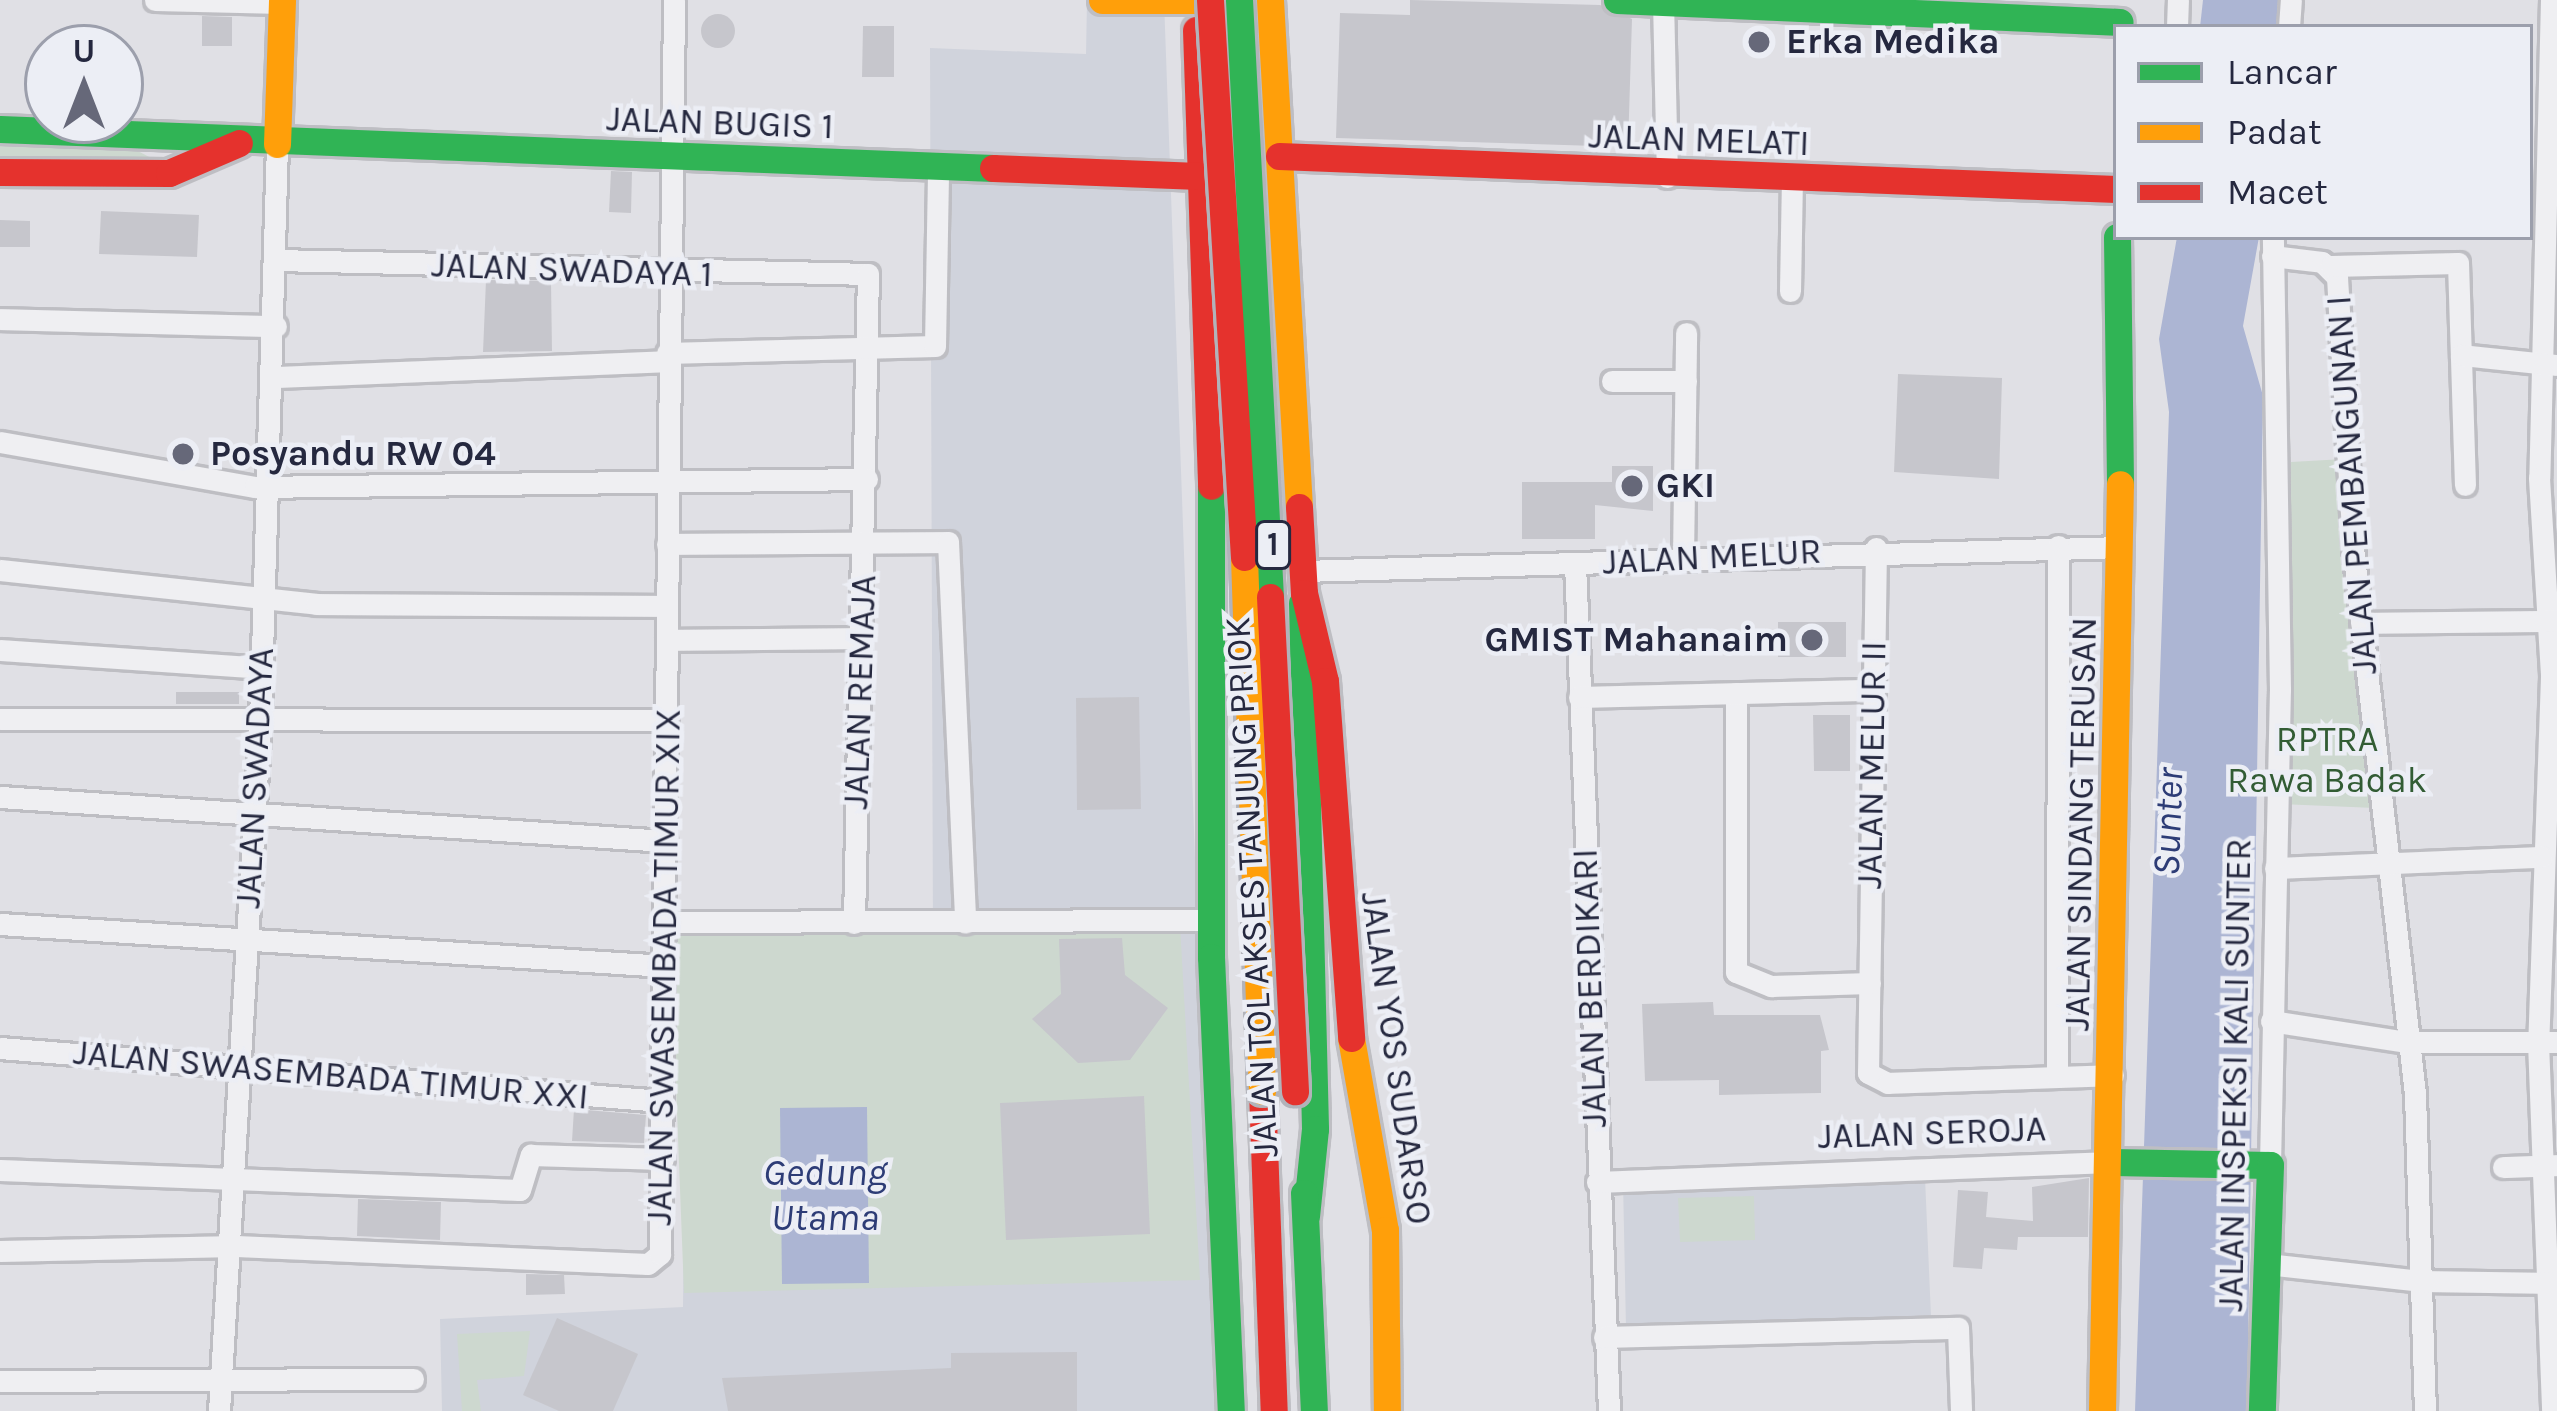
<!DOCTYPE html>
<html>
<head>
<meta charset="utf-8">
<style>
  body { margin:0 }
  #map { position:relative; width:2557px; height:1411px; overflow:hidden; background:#e0e0e5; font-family:Karla,sans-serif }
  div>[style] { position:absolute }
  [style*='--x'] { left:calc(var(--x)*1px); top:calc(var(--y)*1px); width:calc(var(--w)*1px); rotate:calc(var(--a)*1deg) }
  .built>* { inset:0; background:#d0d3dc }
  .green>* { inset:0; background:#cdd8cf }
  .water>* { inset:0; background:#acb5d3 }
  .building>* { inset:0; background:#c6c6cc }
  .round { border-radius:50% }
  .roads { filter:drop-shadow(3px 0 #bebec3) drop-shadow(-3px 0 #bebec3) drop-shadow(0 3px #bebec3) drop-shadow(0 -3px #bebec3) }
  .street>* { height:21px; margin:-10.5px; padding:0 10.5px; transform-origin:10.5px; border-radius:10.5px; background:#efeff2 }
  .fast>* { height:27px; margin:-13.5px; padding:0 13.5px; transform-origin:13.5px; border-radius:13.5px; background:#30b455 }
  .slow>* { height:27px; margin:-13.5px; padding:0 13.5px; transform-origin:13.5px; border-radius:13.5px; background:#ff9f0a }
  .jam>* { height:27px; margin:-13.5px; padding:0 13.5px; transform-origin:13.5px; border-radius:13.5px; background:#e5322d }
  .bridges { filter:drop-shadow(3px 0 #b2b3ba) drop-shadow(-3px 0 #b2b3ba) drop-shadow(0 3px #b2b3ba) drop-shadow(0 -3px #b2b3ba) }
  .fast-bridge>* { height:27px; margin:-13.5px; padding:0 13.5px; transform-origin:13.5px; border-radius:13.5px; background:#30b455 }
  .slow-bridge>* { height:27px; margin:-13.5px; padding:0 13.5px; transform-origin:13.5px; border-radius:13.5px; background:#ff9f0a }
  .jam-bridge>* { height:27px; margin:-13.5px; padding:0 13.5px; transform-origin:13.5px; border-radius:13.5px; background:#e5322d }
  .dots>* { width:33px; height:33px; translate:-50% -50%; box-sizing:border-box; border:6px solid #eceef5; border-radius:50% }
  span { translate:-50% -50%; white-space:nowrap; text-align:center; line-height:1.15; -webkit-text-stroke:9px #eceef5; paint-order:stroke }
  .shield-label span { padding:3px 9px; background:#eceef5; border:3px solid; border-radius:9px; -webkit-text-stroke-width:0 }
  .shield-label { font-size:33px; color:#25283f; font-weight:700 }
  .poi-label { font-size:36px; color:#25283f; font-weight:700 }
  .left { translate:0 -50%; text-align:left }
  .right { translate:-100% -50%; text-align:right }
  .street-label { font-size:36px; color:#25283f }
  .park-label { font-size:36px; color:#325c34 }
  .water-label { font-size:39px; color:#2d3c76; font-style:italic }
  .legend { position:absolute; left:2113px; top:24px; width:420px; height:216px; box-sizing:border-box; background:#eceef5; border:3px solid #9c9fac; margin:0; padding:15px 21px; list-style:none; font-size:36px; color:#25283f }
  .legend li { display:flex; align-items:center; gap:24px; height:60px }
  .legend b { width:60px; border:3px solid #9c9fac }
  .north { position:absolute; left:24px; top:24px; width:120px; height:120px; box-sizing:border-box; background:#eceef5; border:3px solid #9c9fac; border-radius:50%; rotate:0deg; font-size:33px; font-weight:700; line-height:48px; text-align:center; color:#25283f }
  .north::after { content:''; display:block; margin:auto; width:42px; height:54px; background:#666879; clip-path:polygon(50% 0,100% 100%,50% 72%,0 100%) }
</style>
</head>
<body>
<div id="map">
  <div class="built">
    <div style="clip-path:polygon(1087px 0,1164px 0,1215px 1411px,442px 1411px,440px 1319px,683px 1307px,687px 948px,933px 944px,930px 48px,1086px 54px)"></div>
    <div style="clip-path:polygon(1925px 1177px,1931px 1316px,1626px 1329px,1623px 1182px)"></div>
  </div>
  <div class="green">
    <div style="clip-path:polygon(0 142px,132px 148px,157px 161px,0 161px)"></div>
    <div style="clip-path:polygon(2344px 459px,2375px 808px,2281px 804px,2291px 462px)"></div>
    <div style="clip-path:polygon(1180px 925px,1200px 1280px,684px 1293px,670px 929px)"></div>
    <div style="clip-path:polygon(1754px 1196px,1755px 1240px,1680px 1242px,1678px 1198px)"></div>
    <div style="clip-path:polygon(530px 1331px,524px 1376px,477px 1380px,481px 1411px,462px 1411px,457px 1334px)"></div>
  </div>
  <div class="water">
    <div style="clip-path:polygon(2203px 0,2281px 0,2279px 27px,2200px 27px)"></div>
    <div style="clip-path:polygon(2177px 237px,2259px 237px,2243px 326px,2263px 396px,2247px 1411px,2135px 1411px,2169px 412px,2159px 339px)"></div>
    <div style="clip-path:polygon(867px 1107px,869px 1283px,782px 1284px,780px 1108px)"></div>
  </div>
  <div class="building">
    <div style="clip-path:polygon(1410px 0,1600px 5px,1632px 19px,1628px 147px,1336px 138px,1340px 13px,1410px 15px)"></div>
    <div class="round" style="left:701px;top:14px;width:34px;height:34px"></div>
    <div style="clip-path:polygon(202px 16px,232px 17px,232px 46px,202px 46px)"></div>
    <div style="clip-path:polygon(863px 26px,894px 26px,894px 77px,862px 77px)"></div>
    <div style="clip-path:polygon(611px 171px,632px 172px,631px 213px,609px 212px)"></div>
    <div style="clip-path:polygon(101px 211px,199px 215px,197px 257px,99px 254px)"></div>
    <div style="clip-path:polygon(0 220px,30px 221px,30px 247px,0 247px)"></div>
    <div style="clip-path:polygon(486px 280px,551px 281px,552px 351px,483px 352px)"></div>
    <div style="clip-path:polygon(1898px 374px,2002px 378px,1999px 479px,1894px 472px)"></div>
    <div style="clip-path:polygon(1612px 466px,1653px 466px,1653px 511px,1595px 505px,1595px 539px,1522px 539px,1522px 482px,1612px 482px)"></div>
    <div style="clip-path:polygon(1778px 622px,1846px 622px,1846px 657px,1778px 657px)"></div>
    <div style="clip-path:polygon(176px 692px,239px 692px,239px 704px,176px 704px)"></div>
    <div style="clip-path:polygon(1139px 697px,1141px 809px,1077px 810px,1076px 698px)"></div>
    <div style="clip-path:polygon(1813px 715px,1850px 715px,1850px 771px,1814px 771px)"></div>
    <div style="clip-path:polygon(1122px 938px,1125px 975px,1168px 1008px,1130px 1060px,1078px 1063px,1032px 1019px,1061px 994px,1059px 939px)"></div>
    <div style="clip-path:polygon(1713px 1002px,1714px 1015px,1820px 1015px,1829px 1050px,1821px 1051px,1821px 1093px,1719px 1095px,1719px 1080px,1645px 1081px,1642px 1004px)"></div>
    <div style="clip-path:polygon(1144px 1096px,1150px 1234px,1006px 1240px,1000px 1103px)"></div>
    <div style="clip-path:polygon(574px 1109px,646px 1115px,644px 1143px,572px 1141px)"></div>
    <div style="clip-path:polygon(2089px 1178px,2088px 1237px,2018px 1237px,2017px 1250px,1984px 1248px,1982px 1269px,1953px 1267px,1958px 1190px,1988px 1192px,1986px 1217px,2033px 1221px,2032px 1187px)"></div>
    <div style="clip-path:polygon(358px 1199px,441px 1202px,440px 1240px,357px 1236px)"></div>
    <div style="clip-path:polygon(526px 1274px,564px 1275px,565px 1294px,526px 1295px)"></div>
    <div style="clip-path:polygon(557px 1318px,638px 1354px,613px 1411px,559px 1411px,523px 1395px)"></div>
    <div style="clip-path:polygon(1077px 1352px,1077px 1411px,728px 1411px,722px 1378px,951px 1368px,951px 1353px)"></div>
  </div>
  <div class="roads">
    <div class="street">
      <div style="--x:155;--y:0;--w:127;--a:1.4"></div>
      <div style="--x:1663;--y:0;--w:177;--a:88.7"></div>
      <div style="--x:2551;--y:0;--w:478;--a:91.4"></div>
      <div style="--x:2539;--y:478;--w:199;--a:86.5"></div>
      <div style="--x:2551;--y:677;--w:365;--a:92"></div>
      <div style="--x:2538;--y:1042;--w:369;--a:87.8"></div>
      <div style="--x:2177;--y:27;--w:27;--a:-88"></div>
      <div style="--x:2289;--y:27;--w:27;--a:-86"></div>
      <div style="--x:2272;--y:256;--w:50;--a:6.8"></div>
      <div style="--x:2322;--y:262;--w:21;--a:45"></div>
      <div style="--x:2337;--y:277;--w:271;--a:86.6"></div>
      <div style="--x:2353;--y:548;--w:550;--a:83.52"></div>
      <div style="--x:2415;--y:1094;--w:317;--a:88.2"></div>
      <div style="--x:276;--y:260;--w:592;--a:1.35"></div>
      <div style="--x:868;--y:274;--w:649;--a:91.24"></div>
      <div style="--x:2331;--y:266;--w:127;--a:-1.4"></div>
      <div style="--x:2458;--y:263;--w:222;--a:88.2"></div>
      <div style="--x:1790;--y:291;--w:111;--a:-89"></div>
      <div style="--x:0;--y:319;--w:276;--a:1.5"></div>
      <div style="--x:667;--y:353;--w:268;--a:-1.5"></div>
      <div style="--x:935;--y:346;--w:179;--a:-89"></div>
      <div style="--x:2461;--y:355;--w:96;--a:6"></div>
      <div style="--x:275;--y:377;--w:392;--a:-2.3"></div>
      <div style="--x:1612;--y:381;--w:74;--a:0"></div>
      <div style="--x:0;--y:442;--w:259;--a:10"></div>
      <div style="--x:255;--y:487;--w:612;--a:-0.75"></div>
      <div style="--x:667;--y:544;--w:281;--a:-0.4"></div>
      <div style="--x:948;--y:542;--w:381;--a:87.4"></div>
      <div style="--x:1876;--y:548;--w:525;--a:90.87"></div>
      <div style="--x:1868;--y:1073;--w:22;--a:27"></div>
      <div style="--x:1888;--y:1083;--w:225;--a:-2"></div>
      <div style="--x:1683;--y:558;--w:225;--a:-89.2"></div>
      <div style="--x:1575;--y:564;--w:848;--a:87.7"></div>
      <div style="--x:0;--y:570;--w:318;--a:6.1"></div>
      <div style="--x:316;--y:604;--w:351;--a:0.3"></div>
      <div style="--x:1303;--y:571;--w:818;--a:-1.68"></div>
      <div style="--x:2361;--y:623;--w:195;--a:-0.6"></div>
      <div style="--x:667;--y:640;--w:192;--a:-0.6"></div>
      <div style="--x:0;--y:650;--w:262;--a:3.9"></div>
      <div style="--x:1736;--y:693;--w:279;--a:90"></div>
      <div style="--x:1736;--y:972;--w:38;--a:22"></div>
      <div style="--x:1771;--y:986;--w:99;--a:-1.7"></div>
      <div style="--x:1579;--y:697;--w:294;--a:-1.4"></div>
      <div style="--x:0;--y:719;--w:667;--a:0.09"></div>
      <div style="--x:0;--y:797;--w:667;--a:3.78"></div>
      <div style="--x:2275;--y:868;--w:267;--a:-2.4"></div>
      <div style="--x:666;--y:922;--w:545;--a:-0.21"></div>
      <div style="--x:0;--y:924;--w:666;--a:3.61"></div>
      <div style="--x:2271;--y:1021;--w:138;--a:8.8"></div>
      <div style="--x:2407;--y:1042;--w:150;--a:0"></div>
      <div style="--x:0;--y:1048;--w:664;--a:4.58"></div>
      <div style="--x:2057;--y:1077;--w:531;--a:-89.89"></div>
      <div style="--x:2270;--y:1165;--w:475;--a:-88.8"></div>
      <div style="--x:2280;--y:690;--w:453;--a:-90.9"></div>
      <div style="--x:2503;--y:1167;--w:54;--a:-2.1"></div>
      <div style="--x:0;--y:1170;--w:520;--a:2.2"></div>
      <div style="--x:520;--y:1190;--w:37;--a:-73"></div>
      <div style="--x:531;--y:1155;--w:132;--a:1.7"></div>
      <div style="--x:1597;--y:1182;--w:515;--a:-2.22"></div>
      <div style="--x:0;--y:1251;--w:236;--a:-1.2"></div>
      <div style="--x:236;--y:1246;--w:412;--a:2.5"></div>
      <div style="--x:648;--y:1264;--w:16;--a:-40"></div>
      <div style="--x:660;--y:1254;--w:1254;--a:-89.36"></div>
      <div style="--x:2267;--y:1264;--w:154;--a:6.3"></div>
      <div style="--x:2420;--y:1281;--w:136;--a:0.8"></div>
      <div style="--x:1604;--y:1337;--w:354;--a:-1.5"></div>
      <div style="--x:1958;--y:1328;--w:83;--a:87.9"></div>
      <div style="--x:0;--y:1381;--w:413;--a:-0.3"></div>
      <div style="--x:219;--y:1411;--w:691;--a:-86.6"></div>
      <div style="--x:260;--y:721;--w:577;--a:-88.31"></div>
    </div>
    <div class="fast">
      <div style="--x:1617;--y:0;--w:503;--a:2.5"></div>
      <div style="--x:0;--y:129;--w:994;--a:2.25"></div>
      <div style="--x:2117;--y:237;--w:247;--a:89.3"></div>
      <div style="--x:1211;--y:486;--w:471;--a:90"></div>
      <div style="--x:1211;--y:957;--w:454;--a:87.5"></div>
      <div style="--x:1302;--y:603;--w:526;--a:88.58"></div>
      <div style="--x:1315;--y:1129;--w:87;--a:95.9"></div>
      <div style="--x:2112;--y:1162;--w:158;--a:1.1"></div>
      <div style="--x:2270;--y:1165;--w:246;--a:91.9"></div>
      <div style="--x:1304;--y:1193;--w:218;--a:87.4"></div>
    </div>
    <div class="slow">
      <div style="--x:1102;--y:0;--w:122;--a:0"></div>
      <div style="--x:1270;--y:0;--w:508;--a:86.73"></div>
      <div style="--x:277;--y:144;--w:144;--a:-88"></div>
      <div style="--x:1351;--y:1038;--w:195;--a:80"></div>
      <div style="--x:1385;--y:1230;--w:181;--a:89.4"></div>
      <div style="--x:2102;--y:1411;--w:927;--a:-88.89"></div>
    </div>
    <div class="jam">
      <div style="--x:1196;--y:30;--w:456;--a:88.1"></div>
      <div style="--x:1279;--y:156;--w:838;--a:2.26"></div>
      <div style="--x:993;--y:168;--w:206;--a:2.2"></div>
      <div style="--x:0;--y:172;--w:169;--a:0.3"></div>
      <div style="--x:169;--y:173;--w:76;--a:-23.2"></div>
      <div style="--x:1299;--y:507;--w:86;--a:86.7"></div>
      <div style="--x:1304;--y:593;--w:90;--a:76.6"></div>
      <div style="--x:1325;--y:681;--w:358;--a:85.8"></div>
      <div style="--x:1262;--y:1091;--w:320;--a:87.9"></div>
    </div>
  </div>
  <div class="bridges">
    <div class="fast-bridge">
      <div style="--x:1239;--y:0;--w:598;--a:87.03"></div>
    </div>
    <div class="slow-bridge">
      <div style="--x:1244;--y:557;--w:534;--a:88.07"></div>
    </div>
    <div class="jam-bridge">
      <div style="--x:1210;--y:0;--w:558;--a:86.51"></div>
      <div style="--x:1270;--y:597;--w:495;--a:87.1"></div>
    </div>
  </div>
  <div class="dots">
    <div style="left:1759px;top:42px;background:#666879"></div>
    <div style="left:183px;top:454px;background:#666879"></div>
    <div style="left:1632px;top:486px;background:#666879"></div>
    <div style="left:1812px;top:640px;background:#666879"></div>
  </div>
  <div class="shield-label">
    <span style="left:1273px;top:545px">1</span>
  </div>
  <div class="poi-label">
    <span class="left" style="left:1786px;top:42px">Erka Medika</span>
    <span class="left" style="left:210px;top:454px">Posyandu RW 04</span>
    <span class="left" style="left:1656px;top:486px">GKI</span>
    <span class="right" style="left:1788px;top:640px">GMIST Mahanaim</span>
  </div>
  <div class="street-label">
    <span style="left:720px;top:123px;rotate:2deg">JALAN BUGIS 1</span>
    <span style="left:1699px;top:140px;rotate:2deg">JALAN MELATI</span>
    <span style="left:572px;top:270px;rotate:2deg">JALAN SWADAYA 1</span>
    <span style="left:2352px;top:485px;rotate:-94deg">JALAN PEMBANGUNAN I</span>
    <span style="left:1712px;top:557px;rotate:-3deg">JALAN MELUR</span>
    <span style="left:860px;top:692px;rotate:-88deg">JALAN REMAJA</span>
    <span style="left:1872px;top:765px;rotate:-89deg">JALAN MELUR II</span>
    <span style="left:255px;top:778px;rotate:-87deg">JALAN SWADAYA</span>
    <span style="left:2081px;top:824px;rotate:-89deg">JALAN SINDANG TERUSAN</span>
    <span style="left:1252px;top:887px;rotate:-93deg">JALAN TOL AKSES TANJUNG PRIOK</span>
    <span style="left:664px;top:967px;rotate:-89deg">JALAN SWASEMBADA TIMUR XIX</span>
    <span style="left:1590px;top:988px;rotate:-92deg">JALAN BERDIKARI</span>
    <span style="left:1396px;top:1058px;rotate:82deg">JALAN YOS SUDARSO</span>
    <span style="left:331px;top:1075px;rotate:5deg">JALAN SWASEMBADA TIMUR XXI</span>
    <span style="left:2235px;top:1075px;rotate:-89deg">JALAN INSPEKSI KALI SUNTER</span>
    <span style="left:1932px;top:1133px;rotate:-2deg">JALAN SEROJA</span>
  </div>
  <div class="park-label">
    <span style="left:2327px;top:760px">RPTRA<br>Rawa Badak</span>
  </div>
  <div class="water-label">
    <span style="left:2168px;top:822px;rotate:-88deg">Sunter</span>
    <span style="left:825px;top:1195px">Gedung<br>Utama</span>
  </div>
  <ul class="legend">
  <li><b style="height:15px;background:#30b455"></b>Lancar</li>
  <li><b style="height:15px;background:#ff9f0a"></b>Padat</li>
  <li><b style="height:15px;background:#e5322d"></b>Macet</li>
  </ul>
  <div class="north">U</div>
</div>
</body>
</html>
